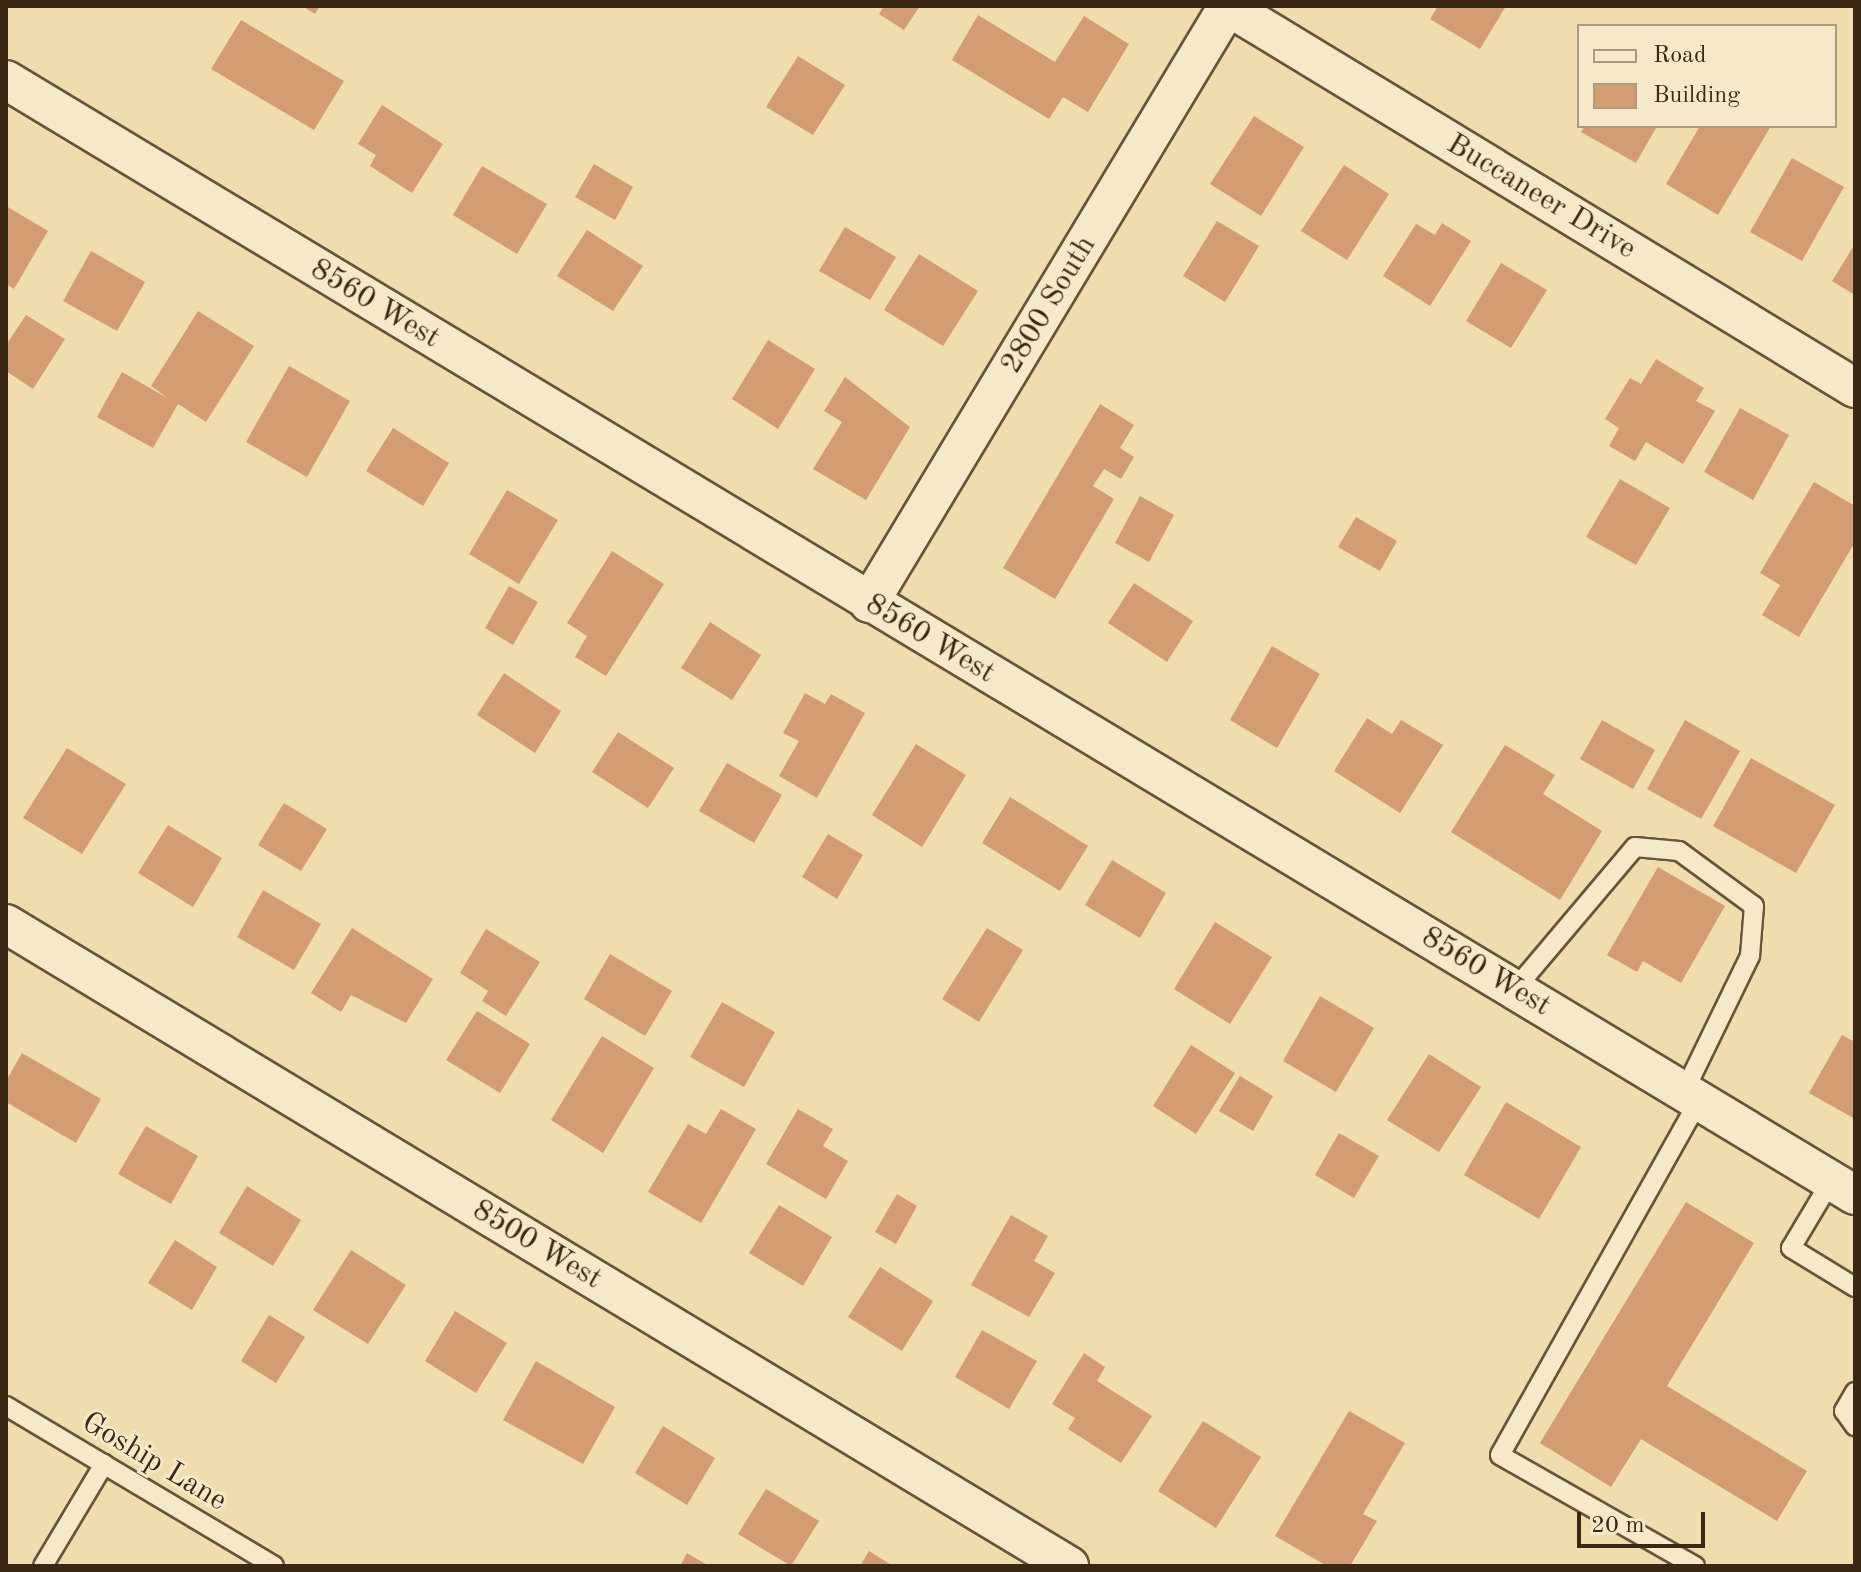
<!DOCTYPE html>
<html>
<head>
<meta charset="utf-8">
<style>
  body { margin:0 }
  #map { position:relative; width:1861px; height:1572px; overflow:hidden; background:#efddae; font-family:"Old Standard TT",serif }
  div>[style] { position:absolute }
  [style*='--x'] { left:calc(var(--x)*1px); top:calc(var(--y)*1px); width:calc(var(--w)*1px); rotate:calc(var(--a)*1deg) }
  .building>* { inset:0; background:#d49c72 }
  .roads { filter:drop-shadow(2px 0 #66553b) drop-shadow(-2px 0 #66553b) drop-shadow(0 2px #66553b) drop-shadow(0 -2px #66553b) }
  .service>* { height:18px; margin:-9px; padding:0 9px; transform-origin:9px; border-radius:9px; background:#f5e9ca }
  .minor>* { height:38px; margin:-19px; padding:0 19px; transform-origin:19px; border-radius:19px; background:#f5e9ca }
  span { translate:-50% -50%; white-space:nowrap; text-align:center; line-height:1.15; -webkit-text-stroke:6px #f5e9ca; paint-order:stroke }
  .street-label { font-size:30px; color:#392815 }
  .frame { position:absolute; inset:0; border:8px solid #392815; pointer-events:none }
  .legend { position:absolute; left:1577px; top:24px; width:260px; height:104px; box-sizing:border-box; background:#f5e9ca; border:2px solid #aa9c82; margin:0; padding:10px 14px; list-style:none; font-size:24px; color:#392815 }
  .legend li { display:flex; align-items:center; gap:16px; height:40px }
  .legend b { width:40px; border:2px solid #aa9c82 }
  .scale { position:absolute; left:1577px; top:1512px; width:128px; height:36px; box-sizing:border-box; border:4px solid #392815; border-top:0; padding-left:10px; font-size:24px; line-height:28px; white-space:nowrap; color:#392815; -webkit-text-stroke:6px #f5e9ca; paint-order:stroke }
</style>
</head>
<body>
<div id="map">
  <div class="building">
    <div style="clip-path:polygon(302px 6px,320px 6px,315px 14px)"></div>
    <div style="clip-path:polygon(884px 6px,920px 6px,904px 30px,879px 14px)"></div>
    <div style="clip-path:polygon(1438px 6px,1506px 6px,1480px 49px,1430px 19px)"></div>
    <div style="clip-path:polygon(978px 15px,1055px 62px,1084px 16px,1129px 44px,1088px 112px,1063px 97px,1049px 119px,952px 60px)"></div>
    <div style="clip-path:polygon(241px 20px,344px 81px,314px 130px,211px 69px)"></div>
    <div style="clip-path:polygon(798px 56px,845px 85px,813px 135px,766px 107px)"></div>
    <div style="clip-path:polygon(382px 105px,443px 144px,412px 193px,370px 166px,376px 155px,358px 144px)"></div>
    <div style="clip-path:polygon(1254px 116px,1304px 147px,1261px 216px,1210px 184px)"></div>
    <div style="clip-path:polygon(1585px 126px,1657px 126px,1636px 163px,1581px 132px)"></div>
    <div style="clip-path:polygon(1700px 126px,1771px 126px,1718px 215px,1666px 184px)"></div>
    <div style="clip-path:polygon(1792px 158px,1844px 187px,1802px 261px,1750px 232px)"></div>
    <div style="clip-path:polygon(594px 164px,633px 187px,615px 220px,575px 197px)"></div>
    <div style="clip-path:polygon(1344px 165px,1389px 194px,1347px 260px,1301px 231px)"></div>
    <div style="clip-path:polygon(482px 166px,547px 204px,517px 254px,453px 215px)"></div>
    <div style="clip-path:polygon(6px 206px,48px 231px,14px 289px,6px 284px)"></div>
    <div style="clip-path:polygon(1217px 221px,1259px 246px,1225px 302px,1183px 276px)"></div>
    <div style="clip-path:polygon(1442px 223px,1471px 241px,1430px 306px,1383px 276px,1416px 224px,1435px 235px)"></div>
    <div style="clip-path:polygon(845px 227px,896px 257px,870px 300px,819px 271px)"></div>
    <div style="clip-path:polygon(587px 230px,643px 266px,613px 311px,557px 276px)"></div>
    <div style="clip-path:polygon(1855px 244px,1855px 295px,1832px 281px)"></div>
    <div style="clip-path:polygon(91px 251px,145px 282px,117px 331px,63px 301px)"></div>
    <div style="clip-path:polygon(919px 254px,978px 291px,943px 346px,884px 310px)"></div>
    <div style="clip-path:polygon(1501px 263px,1547px 290px,1511px 348px,1466px 321px)"></div>
    <div style="clip-path:polygon(198px 311px,254px 346px,206px 422px,178px 404px,153px 448px,97px 417px,122px 372px,169px 399px,151px 386px)"></div>
    <div style="clip-path:polygon(26px 315px,65px 339px,33px 389px,6px 371px,6px 345px)"></div>
    <div style="clip-path:polygon(768px 340px,815px 369px,778px 429px,732px 399px)"></div>
    <div style="clip-path:polygon(1656px 359px,1704px 388px,1696px 401px,1715px 411px,1683px 464px,1646px 442px,1635px 461px,1609px 446px,1619px 428px,1605px 419px,1630px 378px,1641px 384px)"></div>
    <div style="clip-path:polygon(289px 366px,350px 401px,307px 477px,246px 442px)"></div>
    <div style="clip-path:polygon(845px 377px,910px 427px,866px 500px,813px 469px,842px 422px,824px 411px)"></div>
    <div style="clip-path:polygon(1100px 404px,1134px 425px,1120px 448px,1134px 457px,1121px 479px,1104px 469px,1093px 486px,1114px 499px,1055px 599px,1003px 568px)"></div>
    <div style="clip-path:polygon(1740px 408px,1789px 435px,1753px 500px,1704px 472px)"></div>
    <div style="clip-path:polygon(393px 428px,449px 463px,423px 506px,366px 471px)"></div>
    <div style="clip-path:polygon(1620px 479px,1670px 508px,1636px 565px,1586px 537px)"></div>
    <div style="clip-path:polygon(1814px 482px,1855px 506px,1855px 542px,1799px 637px,1762px 615px,1780px 585px,1760px 573px)"></div>
    <div style="clip-path:polygon(507px 490px,558px 520px,519px 584px,469px 554px)"></div>
    <div style="clip-path:polygon(1140px 496px,1174px 515px,1149px 562px,1115px 543px)"></div>
    <div style="clip-path:polygon(1356px 517px,1397px 541px,1380px 571px,1338px 547px)"></div>
    <div style="clip-path:polygon(612px 551px,664px 584px,606px 676px,575px 657px,587px 636px,567px 623px)"></div>
    <div style="clip-path:polygon(1134px 583px,1193px 621px,1167px 662px,1108px 623px)"></div>
    <div style="clip-path:polygon(509px 586px,538px 602px,513px 645px,485px 628px)"></div>
    <div style="clip-path:polygon(710px 622px,761px 655px,732px 700px,681px 668px)"></div>
    <div style="clip-path:polygon(1272px 646px,1320px 674px,1277px 748px,1230px 720px)"></div>
    <div style="clip-path:polygon(504px 673px,561px 711px,535px 753px,477px 715px)"></div>
    <div style="clip-path:polygon(805px 693px,825px 704px,831px 694px,865px 713px,817px 798px,779px 776px,799px 741px,783px 733px)"></div>
    <div style="clip-path:polygon(1367px 718px,1392px 734px,1401px 720px,1443px 745px,1400px 813px,1334px 771px)"></div>
    <div style="clip-path:polygon(1602px 720px,1655px 750px,1633px 789px,1580px 759px)"></div>
    <div style="clip-path:polygon(1685px 720px,1740px 751px,1701px 819px,1647px 789px)"></div>
    <div style="clip-path:polygon(618px 732px,674px 768px,648px 808px,592px 772px)"></div>
    <div style="clip-path:polygon(916px 744px,966px 775px,922px 847px,872px 815px)"></div>
    <div style="clip-path:polygon(1505px 745px,1555px 775px,1543px 794px,1602px 831px,1560px 900px,1451px 832px)"></div>
    <div style="clip-path:polygon(67px 748px,126px 784px,82px 854px,23px 818px)"></div>
    <div style="clip-path:polygon(1751px 758px,1835px 805px,1796px 873px,1713px 826px)"></div>
    <div style="clip-path:polygon(727px 763px,782px 795px,754px 843px,699px 811px)"></div>
    <div style="clip-path:polygon(1010px 797px,1088px 846px,1060px 891px,982px 843px)"></div>
    <div style="clip-path:polygon(284px 803px,327px 829px,301px 871px,258px 845px)"></div>
    <div style="clip-path:polygon(168px 825px,222px 858px,193px 907px,138px 873px)"></div>
    <div style="clip-path:polygon(828px 834px,863px 855px,837px 899px,802px 877px)"></div>
    <div style="clip-path:polygon(1112px 860px,1166px 893px,1140px 938px,1085px 905px)"></div>
    <div style="clip-path:polygon(1658px 867px,1725px 906px,1681px 983px,1643px 961px,1637px 972px,1607px 955px)"></div>
    <div style="clip-path:polygon(263px 890px,321px 924px,294px 970px,237px 937px)"></div>
    <div style="clip-path:polygon(1215px 922px,1272px 957px,1230px 1024px,1174px 989px)"></div>
    <div style="clip-path:polygon(352px 928px,433px 979px,406px 1023px,351px 995px,341px 1012px,311px 993px)"></div>
    <div style="clip-path:polygon(987px 928px,1023px 950px,979px 1022px,942px 999px)"></div>
    <div style="clip-path:polygon(486px 929px,540px 962px,506px 1016px,482px 1001px,488px 991px,460px 973px)"></div>
    <div style="clip-path:polygon(610px 954px,672px 991px,645px 1036px,584px 999px)"></div>
    <div style="clip-path:polygon(1320px 996px,1374px 1028px,1336px 1092px,1283px 1061px)"></div>
    <div style="clip-path:polygon(722px 1002px,775px 1032px,744px 1087px,690px 1057px)"></div>
    <div style="clip-path:polygon(477px 1011px,530px 1044px,500px 1093px,446px 1060px)"></div>
    <div style="clip-path:polygon(1842px 1035px,1855px 1042px,1855px 1119px,1809px 1093px)"></div>
    <div style="clip-path:polygon(602px 1036px,654px 1068px,603px 1153px,551px 1120px)"></div>
    <div style="clip-path:polygon(1191px 1045px,1235px 1073px,1196px 1134px,1153px 1106px)"></div>
    <div style="clip-path:polygon(22px 1053px,101px 1099px,76px 1143px,6px 1102px,6px 1081px)"></div>
    <div style="clip-path:polygon(1429px 1054px,1481px 1087px,1439px 1152px,1387px 1120px)"></div>
    <div style="clip-path:polygon(1240px 1076px,1273px 1096px,1253px 1131px,1219px 1111px)"></div>
    <div style="clip-path:polygon(1506px 1102px,1581px 1147px,1539px 1219px,1464px 1175px)"></div>
    <div style="clip-path:polygon(721px 1109px,756px 1129px,701px 1223px,648px 1192px,688px 1124px,706px 1134px)"></div>
    <div style="clip-path:polygon(798px 1109px,833px 1129px,823px 1146px,848px 1161px,826px 1199px,766px 1164px)"></div>
    <div style="clip-path:polygon(146px 1126px,198px 1156px,171px 1204px,118px 1174px)"></div>
    <div style="clip-path:polygon(1339px 1133px,1379px 1156px,1354px 1198px,1315px 1175px)"></div>
    <div style="clip-path:polygon(247px 1186px,301px 1220px,273px 1266px,219px 1233px)"></div>
    <div style="clip-path:polygon(897px 1194px,917px 1206px,896px 1244px,875px 1232px)"></div>
    <div style="clip-path:polygon(1686px 1202px,1754px 1243px,1667px 1386px,1807px 1471px,1777px 1521px,1641px 1439px,1611px 1487px,1540px 1443px)"></div>
    <div style="clip-path:polygon(779px 1205px,832px 1237px,803px 1286px,749px 1253px)"></div>
    <div style="clip-path:polygon(1011px 1215px,1048px 1236px,1034px 1261px,1055px 1273px,1029px 1317px,971px 1285px)"></div>
    <div style="clip-path:polygon(175px 1240px,217px 1267px,192px 1310px,148px 1283px)"></div>
    <div style="clip-path:polygon(351px 1250px,406px 1285px,368px 1344px,313px 1310px)"></div>
    <div style="clip-path:polygon(880px 1267px,933px 1301px,902px 1351px,848px 1317px)"></div>
    <div style="clip-path:polygon(455px 1311px,507px 1343px,476px 1393px,425px 1361px)"></div>
    <div style="clip-path:polygon(269px 1315px,305px 1337px,276px 1383px,241px 1361px)"></div>
    <div style="clip-path:polygon(982px 1330px,1037px 1361px,1009px 1409px,955px 1377px)"></div>
    <div style="clip-path:polygon(1084px 1353px,1105px 1367px,1097px 1381px,1152px 1416px,1121px 1463px,1068px 1429px,1075px 1418px,1052px 1404px)"></div>
    <div style="clip-path:polygon(536px 1361px,615px 1407px,583px 1464px,503px 1420px)"></div>
    <div style="clip-path:polygon(1349px 1411px,1405px 1443px,1363px 1514px,1377px 1521px,1350px 1566px,1327px 1566px,1275px 1536px)"></div>
    <div style="clip-path:polygon(1203px 1421px,1261px 1457px,1216px 1528px,1158px 1491px)"></div>
    <div style="clip-path:polygon(663px 1426px,715px 1458px,687px 1505px,635px 1473px)"></div>
    <div style="clip-path:polygon(766px 1489px,819px 1521px,791px 1566px,738px 1534px)"></div>
    <div style="clip-path:polygon(869px 1551px,893px 1566px,860px 1566px)"></div>
    <div style="clip-path:polygon(687px 1553px,709px 1566px,680px 1566px)"></div>
  </div>
  <div class="roads">
    <div class="service">
      <div style="--x:1515;--y:989;--w:186;--a:-49.8"></div>
      <div style="--x:1635;--y:847;--w:44;--a:5.2"></div>
      <div style="--x:1679;--y:851;--w:93;--a:36.3"></div>
      <div style="--x:1754;--y:906;--w:50;--a:94.6"></div>
      <div style="--x:1750;--y:956;--w:151;--a:115.9"></div>
      <div style="--x:1831;--y:1181;--w:78;--a:120.8"></div>
      <div style="--x:1791;--y:1248;--w:75;--a:31.4"></div>
      <div style="--x:1855;--y:1392;--w:22;--a:120"></div>
      <div style="--x:1844;--y:1411;--w:19;--a:54"></div>
      <div style="--x:6;--y:1406;--w:312;--a:30.8"></div>
      <div style="--x:43;--y:1566;--w:119;--a:-59.1"></div>
      <div style="--x:1695;--y:1566;--w:224;--a:-150.4"></div>
      <div style="--x:1500;--y:1455;--w:406;--a:-60.7"></div>
    </div>
    <div class="minor">
      <div style="--x:1227;--y:6;--w:735;--a:31.31"></div>
      <div style="--x:6;--y:80;--w:2159;--a:31.09"></div>
      <div style="--x:869;--y:603;--w:697;--a:-58.98"></div>
      <div style="--x:6;--y:924;--w:1242;--a:31.13"></div>
    </div>
  </div>
  <div class="street-label">
    <span style="left:1541px;top:197px;rotate:31deg">Buccaneer Drive</span>
    <span style="left:375px;top:304px;rotate:31deg">8560 West</span>
    <span style="left:1049px;top:305px;rotate:-59deg">2800 South</span>
    <span style="left:930px;top:639px;rotate:31deg">8560 West</span>
    <span style="left:1486px;top:972px;rotate:31deg">8560 West</span>
    <span style="left:537px;top:1245px;rotate:31deg">8500 West</span>
    <span style="left:154px;top:1462px;rotate:31deg">Goship Lane</span>
  </div>
  <div class="frame"></div>
  <ul class="legend">
  <li><b style="height:10px;background:#f5e9ca"></b>Road</li>
  <li><b style="height:22px;background:#d49c72"></b>Building</li>
  </ul>
  <div class="scale">20 m</div>
</div>
</body>
</html>
